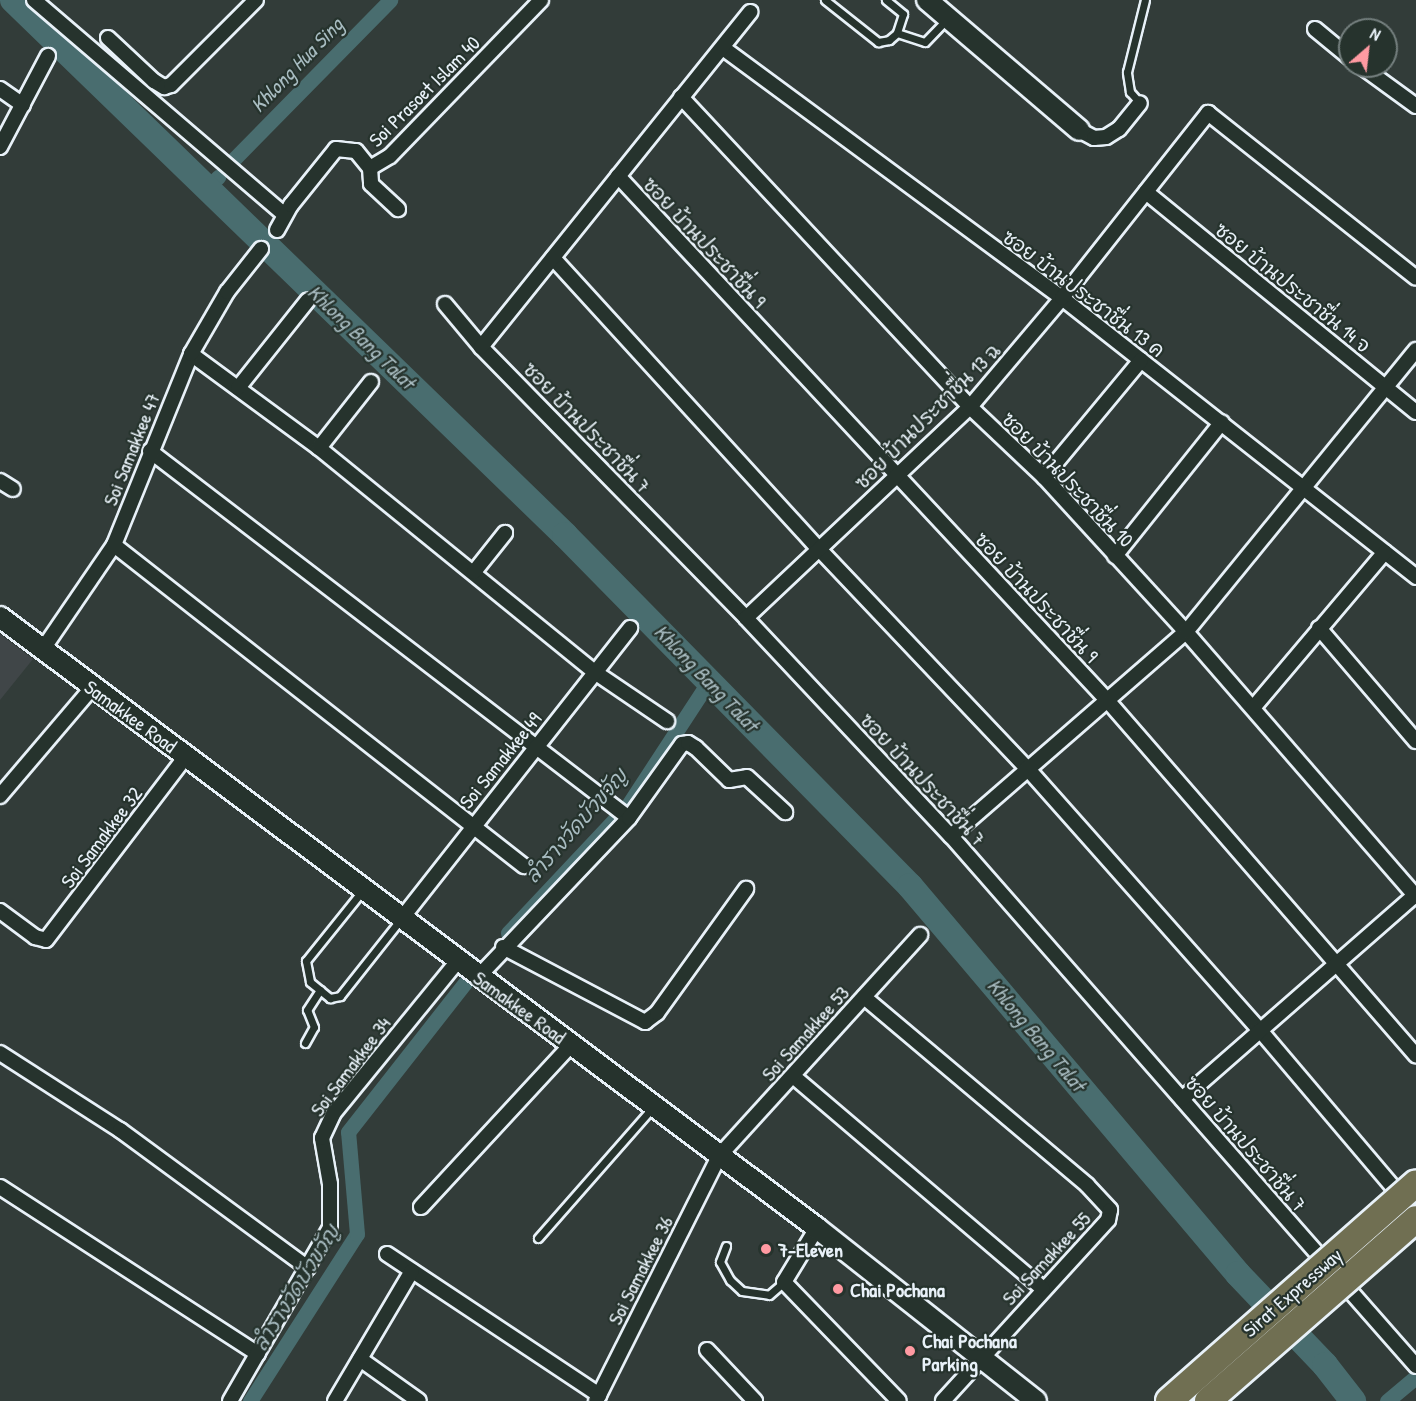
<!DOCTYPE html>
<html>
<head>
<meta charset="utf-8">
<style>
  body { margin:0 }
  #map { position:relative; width:1416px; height:1401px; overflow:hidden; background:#323c39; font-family:"Patrick Hand","Playpen Sans Thai",sans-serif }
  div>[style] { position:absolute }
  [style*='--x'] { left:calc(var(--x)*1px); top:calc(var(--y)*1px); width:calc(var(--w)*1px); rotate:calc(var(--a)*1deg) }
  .built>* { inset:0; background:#404648 }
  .canal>* { height:15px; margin:-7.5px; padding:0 7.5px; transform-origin:7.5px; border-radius:7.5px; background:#496d6f }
  .river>* { height:26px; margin:-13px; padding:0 13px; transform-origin:13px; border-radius:13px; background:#496d6f }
  .roads { filter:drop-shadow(2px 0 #e8f1f8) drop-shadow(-2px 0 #e8f1f8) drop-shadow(0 2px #e8f1f8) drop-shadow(0 -2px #e8f1f8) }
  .lane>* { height:7px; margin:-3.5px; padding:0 3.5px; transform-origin:3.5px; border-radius:3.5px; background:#26332d }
  .street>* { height:14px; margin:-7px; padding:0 7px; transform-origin:7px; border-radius:7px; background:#26332d }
  .secondary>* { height:20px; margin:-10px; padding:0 10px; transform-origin:10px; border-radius:10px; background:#26332d }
  .bridges { filter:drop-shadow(2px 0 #e8f1f8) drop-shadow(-2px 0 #e8f1f8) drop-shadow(0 2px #e8f1f8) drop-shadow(0 -2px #e8f1f8) }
  .highway-bridge>* { height:26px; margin:-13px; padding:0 13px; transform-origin:13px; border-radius:13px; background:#706f52 }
  .dots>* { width:16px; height:16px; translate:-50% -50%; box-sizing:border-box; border:3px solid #26332d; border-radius:50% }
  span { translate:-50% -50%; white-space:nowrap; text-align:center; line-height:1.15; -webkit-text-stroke:4.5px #26332d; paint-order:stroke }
  .street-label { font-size:20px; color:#e8f1f8 }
  .poi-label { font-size:20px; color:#e8f1f8; font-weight:700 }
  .left { translate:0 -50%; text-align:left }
  .water-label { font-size:21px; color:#a8bcc1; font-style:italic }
  .north { position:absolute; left:1338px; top:18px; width:60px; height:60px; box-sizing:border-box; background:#26332d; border:2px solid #747f7e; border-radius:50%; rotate:28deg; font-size:16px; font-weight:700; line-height:24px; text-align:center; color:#e8f1f8 }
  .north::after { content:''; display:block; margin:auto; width:21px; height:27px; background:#ff9aa2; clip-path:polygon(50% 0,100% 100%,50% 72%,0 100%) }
</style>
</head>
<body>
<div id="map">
  <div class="built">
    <div style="clip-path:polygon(0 634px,33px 659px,0 700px)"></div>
  </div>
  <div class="canal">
    <div style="--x:234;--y:159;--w:223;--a:-45.5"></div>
    <div style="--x:207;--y:188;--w:16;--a:-45"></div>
    <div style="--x:508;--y:933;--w:175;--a:-46.8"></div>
    <div style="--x:628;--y:805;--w:148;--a:-56.8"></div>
    <div style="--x:250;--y:1401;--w:198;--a:-57.4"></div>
    <div style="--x:357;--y:1234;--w:102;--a:-95"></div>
    <div style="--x:348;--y:1132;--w:193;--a:-51.9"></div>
    <div style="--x:1387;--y:1401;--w:38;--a:-40"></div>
  </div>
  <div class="river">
    <div style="--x:13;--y:0;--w:769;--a:44.1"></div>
    <div style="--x:565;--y:535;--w:492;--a:45.5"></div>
    <div style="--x:910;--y:886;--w:508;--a:49.79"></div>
    <div style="--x:1238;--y:1274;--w:126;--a:46.3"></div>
    <div style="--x:1325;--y:1365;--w:46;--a:52.1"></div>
  </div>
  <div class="roads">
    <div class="lane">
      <div style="--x:825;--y:0;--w:68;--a:38.4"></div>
      <div style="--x:878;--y:42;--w:11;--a:-10"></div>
      <div style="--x:889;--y:40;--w:11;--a:-41"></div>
      <div style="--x:897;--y:33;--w:29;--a:18"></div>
      <div style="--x:925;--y:42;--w:30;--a:-46"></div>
      <div style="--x:886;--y:0;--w:22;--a:39"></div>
      <div style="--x:903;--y:14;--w:20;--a:108"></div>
      <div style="--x:1140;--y:103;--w:15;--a:-132"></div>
      <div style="--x:1130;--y:92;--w:20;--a:-99"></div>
      <div style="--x:1127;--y:72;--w:74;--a:-76"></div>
      <div style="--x:363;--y:890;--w:91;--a:128.8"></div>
      <div style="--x:306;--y:961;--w:21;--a:79"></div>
      <div style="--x:310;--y:982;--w:26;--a:39"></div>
      <div style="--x:330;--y:998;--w:10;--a:-11"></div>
      <div style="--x:340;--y:996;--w:98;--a:-51.6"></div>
      <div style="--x:305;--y:1043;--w:18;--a:-61"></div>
      <div style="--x:314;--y:1027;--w:18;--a:-112"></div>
      <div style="--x:307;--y:1010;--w:24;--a:-57"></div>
      <div style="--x:538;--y:1238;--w:174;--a:-48.7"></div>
      <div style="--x:726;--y:1246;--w:17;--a:111"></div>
      <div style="--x:720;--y:1262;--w:21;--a:61"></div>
      <div style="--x:730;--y:1280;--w:16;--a:43"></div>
      <div style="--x:742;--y:1291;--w:27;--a:8"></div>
      <div style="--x:769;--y:1295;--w:20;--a:-41"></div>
    </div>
    <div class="street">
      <div style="--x:34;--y:0;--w:330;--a:40.6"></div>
      <div style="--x:1315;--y:29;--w:45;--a:39.6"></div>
      <div style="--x:108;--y:38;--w:63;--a:43.1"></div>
      <div style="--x:154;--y:81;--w:12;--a:31"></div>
      <div style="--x:164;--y:87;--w:7;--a:-16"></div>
      <div style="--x:171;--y:85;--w:120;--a:-45"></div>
      <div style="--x:723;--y:48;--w:421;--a:36.4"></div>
      <div style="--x:1062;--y:298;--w:451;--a:38.2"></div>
      <div style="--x:1361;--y:66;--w:68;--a:36"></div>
      <div style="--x:0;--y:89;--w:28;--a:35"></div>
      <div style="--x:681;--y:97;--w:424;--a:47"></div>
      <div style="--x:970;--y:407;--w:102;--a:43.4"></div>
      <div style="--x:1044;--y:477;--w:210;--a:47.5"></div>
      <div style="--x:1186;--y:632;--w:351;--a:49"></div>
      <div style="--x:1079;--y:130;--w:17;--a:28"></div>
      <div style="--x:1094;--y:138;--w:12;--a:-5"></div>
      <div style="--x:1106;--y:137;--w:15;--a:-32"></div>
      <div style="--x:1119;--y:129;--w:33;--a:-51"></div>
      <div style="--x:0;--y:147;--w:103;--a:-62.2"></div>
      <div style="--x:370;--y:168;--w:16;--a:86"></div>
      <div style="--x:371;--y:184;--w:37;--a:43"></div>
      <div style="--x:618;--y:176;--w:717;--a:46.98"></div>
      <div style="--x:1107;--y:700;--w:471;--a:49"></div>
      <div style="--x:1146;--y:192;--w:348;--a:39.2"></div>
      <div style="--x:277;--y:230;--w:29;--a:-61"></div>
      <div style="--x:291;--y:205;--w:72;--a:-51.2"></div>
      <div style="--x:336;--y:149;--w:20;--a:6"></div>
      <div style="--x:356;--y:151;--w:22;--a:51"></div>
      <div style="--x:370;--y:168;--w:23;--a:-31"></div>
      <div style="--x:390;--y:156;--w:217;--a:-45.9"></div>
      <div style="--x:553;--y:258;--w:394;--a:47.6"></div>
      <div style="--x:819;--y:549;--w:302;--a:46.5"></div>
      <div style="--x:1027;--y:768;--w:349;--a:48.4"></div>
      <div style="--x:1259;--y:1029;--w:224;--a:49.7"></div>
      <div style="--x:445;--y:304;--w:56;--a:50.1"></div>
      <div style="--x:481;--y:347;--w:379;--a:45.6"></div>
      <div style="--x:746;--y:618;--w:299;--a:46.8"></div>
      <div style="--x:951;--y:836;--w:705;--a:48.74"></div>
      <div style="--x:481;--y:347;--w:430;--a:-51.2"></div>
      <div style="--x:191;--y:354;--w:159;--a:36.3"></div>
      <div style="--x:319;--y:448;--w:357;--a:39.1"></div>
      <div style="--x:596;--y:673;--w:86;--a:34.1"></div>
      <div style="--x:238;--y:388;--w:112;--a:-51.5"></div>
      <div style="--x:319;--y:448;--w:84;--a:-51.8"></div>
      <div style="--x:150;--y:451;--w:603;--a:37.46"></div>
      <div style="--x:1044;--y:477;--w:152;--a:-50.3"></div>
      <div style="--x:0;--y:481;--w:15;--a:32"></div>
      <div style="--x:114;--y:545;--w:521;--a:38.06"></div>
      <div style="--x:1115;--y:556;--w:171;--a:-51.4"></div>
      <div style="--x:474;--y:572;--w:50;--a:-51.5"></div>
      <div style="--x:746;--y:618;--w:308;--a:-43.3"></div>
      <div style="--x:970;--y:407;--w:143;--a:-49.8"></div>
      <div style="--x:1062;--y:298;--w:236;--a:-51.7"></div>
      <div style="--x:1208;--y:113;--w:265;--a:38.4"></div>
      <div style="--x:1319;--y:628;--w:149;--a:49.4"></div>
      <div style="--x:43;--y:649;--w:126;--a:-55.7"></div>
      <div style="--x:114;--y:545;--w:206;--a:-68"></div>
      <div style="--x:191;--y:354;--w:72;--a:-59.9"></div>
      <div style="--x:227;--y:292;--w:55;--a:-51.7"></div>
      <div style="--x:1253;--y:708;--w:204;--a:-49.8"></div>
      <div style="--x:0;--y:796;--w:142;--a:-49.6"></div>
      <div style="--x:951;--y:836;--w:311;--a:-41"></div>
      <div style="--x:1186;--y:632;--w:364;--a:-50.8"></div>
      <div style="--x:0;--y:911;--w:44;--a:36.6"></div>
      <div style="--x:35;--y:937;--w:11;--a:15"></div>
      <div style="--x:46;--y:940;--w:231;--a:-52.7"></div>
      <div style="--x:402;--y:918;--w:369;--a:-51.8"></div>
      <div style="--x:503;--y:947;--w:161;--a:27.8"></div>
      <div style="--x:645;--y:1022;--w:15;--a:-37"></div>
      <div style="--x:657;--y:1013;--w:153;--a:-54.3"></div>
      <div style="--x:479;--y:976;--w:218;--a:-46.5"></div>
      <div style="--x:629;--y:818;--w:91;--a:-54.4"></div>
      <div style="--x:682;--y:744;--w:6;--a:-9"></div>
      <div style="--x:688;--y:743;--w:9;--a:32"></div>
      <div style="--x:696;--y:748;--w:46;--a:44.1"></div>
      <div style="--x:729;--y:780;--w:18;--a:-9"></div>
      <div style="--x:747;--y:777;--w:52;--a:42.6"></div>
      <div style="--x:864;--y:997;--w:292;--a:40.1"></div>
      <div style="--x:1087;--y:1185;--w:34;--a:47"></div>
      <div style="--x:1110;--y:1210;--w:10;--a:101"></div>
      <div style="--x:1108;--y:1220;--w:245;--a:132.4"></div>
      <div style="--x:0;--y:1053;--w:143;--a:32.7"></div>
      <div style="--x:120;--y:1130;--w:233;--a:36.3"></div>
      <div style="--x:793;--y:1076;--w:328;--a:40.4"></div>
      <div style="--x:1182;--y:1099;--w:311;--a:-41.2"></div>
      <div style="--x:0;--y:1187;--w:307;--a:32.9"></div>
      <div style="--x:421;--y:1207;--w:222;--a:-47.2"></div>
      <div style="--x:817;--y:1228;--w:63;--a:121.4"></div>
      <div style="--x:784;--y:1282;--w:165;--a:46"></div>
      <div style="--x:387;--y:1254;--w:255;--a:33.6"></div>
      <div style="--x:707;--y:1350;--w:70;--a:46.7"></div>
      <div style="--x:360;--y:1359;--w:72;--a:35.4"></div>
      <div style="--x:230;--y:1401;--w:200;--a:-60"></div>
      <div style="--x:330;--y:1228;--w:44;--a:-90"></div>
      <div style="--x:330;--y:1184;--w:47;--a:-99.9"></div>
      <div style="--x:322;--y:1138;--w:26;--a:-65"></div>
      <div style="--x:333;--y:1114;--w:198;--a:-50.8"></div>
      <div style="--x:335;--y:1401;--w:151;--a:-59.4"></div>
      <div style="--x:596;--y:1401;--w:274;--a:-63.3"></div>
      <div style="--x:719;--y:1156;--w:299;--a:-47.7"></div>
    </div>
    <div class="secondary">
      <div style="--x:927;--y:0;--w:200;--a:40.5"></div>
      <div style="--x:0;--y:617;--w:1020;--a:36.79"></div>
      <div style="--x:817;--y:1228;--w:279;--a:38.3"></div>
    </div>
  </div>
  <div class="bridges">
    <div class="highway-bridge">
      <div style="--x:1169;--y:1401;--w:329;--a:-41.4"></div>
      <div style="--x:1208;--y:1401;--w:276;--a:-41.2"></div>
    </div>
  </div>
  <div class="dots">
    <div style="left:766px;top:1249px;background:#ff9aa2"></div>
    <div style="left:838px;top:1289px;background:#ff9aa2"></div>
    <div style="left:910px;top:1351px;background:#ff9aa2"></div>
  </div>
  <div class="street-label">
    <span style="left:424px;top:91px;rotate:-45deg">Soi Prasoet Islam 40</span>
    <span style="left:705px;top:242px;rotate:47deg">ซอย บ้านประชาชื่น 9</span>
    <span style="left:1293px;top:287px;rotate:39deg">ซอย บ้านประชาชื่น 14 จ</span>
    <span style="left:1084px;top:293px;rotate:37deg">ซอย บ้านประชาชื่น 13 ค</span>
    <span style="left:927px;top:416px;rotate:-45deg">ซอย บ้านประชาชื่น 13 ฉ</span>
    <span style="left:587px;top:427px;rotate:46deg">ซอย บ้านประชาชื่น 7</span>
    <span style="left:131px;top:449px;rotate:-68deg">Soi Samakkee 47</span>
    <span style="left:1068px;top:479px;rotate:46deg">ซอย บ้านประชาชื่น 10</span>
    <span style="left:1037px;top:597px;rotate:47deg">ซอย บ้านประชาชื่น 9</span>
    <span style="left:131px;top:716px;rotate:36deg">Samakkee Road</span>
    <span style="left:500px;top:760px;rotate:-51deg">Soi Samakkee 49</span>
    <span style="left:923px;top:779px;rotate:47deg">ซอย บ้านประชาชื่น 7</span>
    <span style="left:101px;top:837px;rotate:-53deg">Soi Samakkee 32</span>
    <span style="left:520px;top:1007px;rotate:36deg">Samakkee Road</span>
    <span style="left:805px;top:1033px;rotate:-48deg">Soi Samakkee 53</span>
    <span style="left:350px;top:1066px;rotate:-53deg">Soi Samakkee 34</span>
    <span style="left:1246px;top:1143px;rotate:49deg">ซอย บ้านประชาชื่น 7</span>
    <span style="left:1046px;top:1258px;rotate:-47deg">Soi Samakkee 55</span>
    <span style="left:640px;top:1270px;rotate:-63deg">Soi Samakkee 36</span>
    <span style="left:1292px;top:1292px;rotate:-41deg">Sirat Expressway</span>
  </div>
  <div class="poi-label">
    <span class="left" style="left:778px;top:1249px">7-Eleven</span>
    <span class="left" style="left:850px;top:1289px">Chai Pochana</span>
    <span class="left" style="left:922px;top:1352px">Chai Pochana<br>Parking</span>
  </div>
  <div class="water-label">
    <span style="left:297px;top:65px;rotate:-46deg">Khlong Hua Sing</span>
    <span style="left:361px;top:337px;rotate:44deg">Khlong Bang Talat</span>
    <span style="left:706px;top:678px;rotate:46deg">Khlong Bang Talat</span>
    <span style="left:576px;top:826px;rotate:-49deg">ลำรางวัดบัวขวัญ</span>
    <span style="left:1036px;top:1035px;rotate:50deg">Khlong Bang Talat</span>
    <span style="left:296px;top:1288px;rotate:-58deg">ลำรางวัดบัวขวัญ</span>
  </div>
  <div class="north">N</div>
</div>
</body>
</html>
